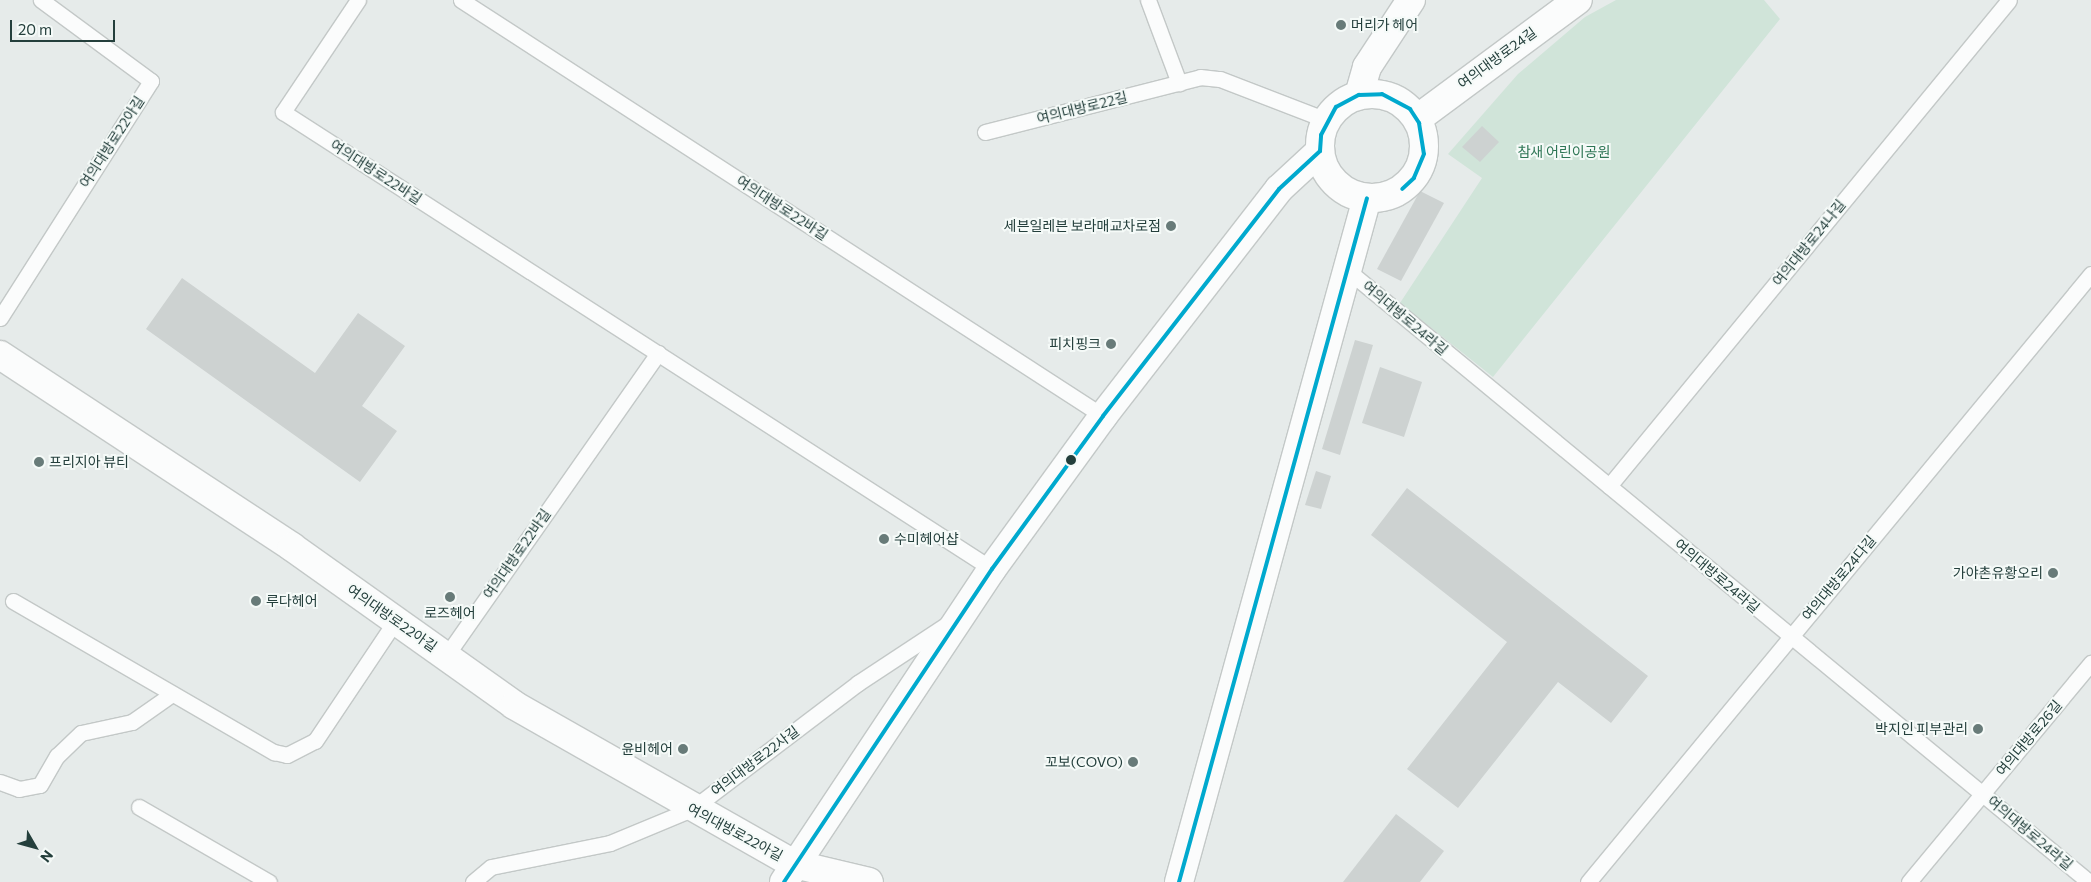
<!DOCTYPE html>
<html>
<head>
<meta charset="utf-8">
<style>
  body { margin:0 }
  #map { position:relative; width:2091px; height:882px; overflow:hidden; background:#e6ebea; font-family:Commissioner,"Noto Sans KR",sans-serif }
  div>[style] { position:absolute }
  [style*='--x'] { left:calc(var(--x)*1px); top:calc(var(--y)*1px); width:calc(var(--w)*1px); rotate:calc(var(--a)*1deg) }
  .green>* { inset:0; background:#d0e4d9 }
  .building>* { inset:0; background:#cdd2d1 }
  .roads { filter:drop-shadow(1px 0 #c3c8c7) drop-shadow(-1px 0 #c3c8c7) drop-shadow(0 1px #c3c8c7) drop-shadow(0 -1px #c3c8c7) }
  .lane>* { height:15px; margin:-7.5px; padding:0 7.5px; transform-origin:7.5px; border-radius:7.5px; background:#fbfcfc }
  .street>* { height:28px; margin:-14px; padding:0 14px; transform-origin:14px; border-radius:14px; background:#fbfcfc }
  .secondary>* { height:28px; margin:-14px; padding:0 14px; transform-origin:14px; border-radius:14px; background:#fbfcfc }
  .secondary>.ring { margin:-14px; padding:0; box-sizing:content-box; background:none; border:28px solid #fbfcfc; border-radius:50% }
  .bus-1>* { height:4px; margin:-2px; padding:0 2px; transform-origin:2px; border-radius:2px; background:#00a9ce }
  .dots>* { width:14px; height:14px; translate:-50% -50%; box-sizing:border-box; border:2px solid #f5faf8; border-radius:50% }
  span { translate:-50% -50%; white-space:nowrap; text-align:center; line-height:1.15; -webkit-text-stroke:4px #f5faf8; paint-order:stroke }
  .poi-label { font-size:14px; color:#243f3c }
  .left { translate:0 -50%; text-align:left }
  .right { translate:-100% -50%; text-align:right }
  .street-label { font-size:14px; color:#243f3c }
  .park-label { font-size:14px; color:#2e7655 }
  .north { position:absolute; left:10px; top:822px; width:50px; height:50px; -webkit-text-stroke:4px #f5faf8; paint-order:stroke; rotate:128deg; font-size:14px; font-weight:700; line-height:20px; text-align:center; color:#243f3c }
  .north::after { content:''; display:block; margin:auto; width:18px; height:22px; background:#243f3c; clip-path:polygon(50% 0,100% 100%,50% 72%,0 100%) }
  .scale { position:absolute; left:10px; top:20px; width:105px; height:22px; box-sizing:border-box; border:2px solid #243f3c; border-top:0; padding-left:6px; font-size:15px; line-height:18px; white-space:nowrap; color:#243f3c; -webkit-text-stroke:4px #f5faf8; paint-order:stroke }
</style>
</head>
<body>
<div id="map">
  <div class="green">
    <div style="clip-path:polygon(1616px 0,1764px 0,1780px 19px,1493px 377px,1400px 303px,1482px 178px,1448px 154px,1518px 74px,1585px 17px)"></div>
  </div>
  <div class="building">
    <div style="clip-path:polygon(1482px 126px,1499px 142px,1480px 162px,1462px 147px)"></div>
    <div style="clip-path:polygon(1420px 191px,1444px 203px,1401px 281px,1377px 269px)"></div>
    <div style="clip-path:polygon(182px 278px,315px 373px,358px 313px,405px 346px,362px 406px,397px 431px,360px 482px,146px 329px)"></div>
    <div style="clip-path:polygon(1355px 340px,1373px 345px,1340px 455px,1322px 449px)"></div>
    <div style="clip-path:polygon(1380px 367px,1422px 382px,1404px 437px,1362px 423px)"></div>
    <div style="clip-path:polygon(1316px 471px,1331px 476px,1321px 509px,1305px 505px)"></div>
    <div style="clip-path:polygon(1407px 488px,1648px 676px,1611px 723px,1558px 682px,1458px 808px,1407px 769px,1507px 642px,1371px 535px)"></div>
    <div style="clip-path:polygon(1396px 814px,1444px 851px,1420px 882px,1343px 882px)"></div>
  </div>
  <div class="roads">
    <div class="lane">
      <div style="--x:358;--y:0;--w:135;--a:123.8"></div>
      <div style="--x:283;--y:112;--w:844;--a:32.8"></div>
      <div style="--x:461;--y:0;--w:765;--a:32.94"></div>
      <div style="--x:1148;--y:0;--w:89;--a:69.5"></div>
      <div style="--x:985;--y:132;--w:222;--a:-14.3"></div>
      <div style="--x:1200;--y:77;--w:20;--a:6"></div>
      <div style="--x:1220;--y:79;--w:114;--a:21.1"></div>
      <div style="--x:1346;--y:269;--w:963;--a:39.52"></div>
      <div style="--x:0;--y:318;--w:281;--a:-57.5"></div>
      <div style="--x:151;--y:81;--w:137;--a:-143.6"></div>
      <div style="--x:1609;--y:486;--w:629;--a:-50.54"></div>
      <div style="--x:13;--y:601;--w:302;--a:30.1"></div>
      <div style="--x:274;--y:752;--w:13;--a:13"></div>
      <div style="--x:287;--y:755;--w:31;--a:-27"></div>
      <div style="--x:315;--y:741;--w:146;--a:-56.2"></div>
      <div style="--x:446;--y:656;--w:370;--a:-55"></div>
      <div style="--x:0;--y:782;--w:20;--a:20"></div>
      <div style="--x:19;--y:789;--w:21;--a:-11"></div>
      <div style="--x:40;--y:785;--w:34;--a:-60"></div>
      <div style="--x:57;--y:756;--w:33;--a:-44"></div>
      <div style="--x:81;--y:733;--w:52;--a:-12.2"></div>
      <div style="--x:132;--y:722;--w:49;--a:-35"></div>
      <div style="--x:139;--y:807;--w:150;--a:30"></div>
      <div style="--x:473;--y:882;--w:23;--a:-40"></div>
      <div style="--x:491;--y:867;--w:121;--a:-11.4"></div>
      <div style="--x:610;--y:843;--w:89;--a:-22.5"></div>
      <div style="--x:692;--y:809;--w:208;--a:-37.2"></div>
      <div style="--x:858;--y:683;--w:109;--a:-33.4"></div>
      <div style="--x:1588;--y:882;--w:789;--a:-50.4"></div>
      <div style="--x:1909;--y:882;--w:285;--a:-50.3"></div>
    </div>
    <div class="street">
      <div style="--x:0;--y:355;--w:349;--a:33.3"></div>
      <div style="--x:292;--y:547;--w:272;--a:35.4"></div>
      <div style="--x:514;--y:705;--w:322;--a:29.6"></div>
      <div style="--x:794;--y:864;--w:77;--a:13.5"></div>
    </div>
    <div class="secondary">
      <div class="ring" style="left:1320px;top:94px;width:76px;height:76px"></div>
      <div style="--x:1359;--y:95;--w:29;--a:-74"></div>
      <div style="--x:1367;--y:67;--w:80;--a:-56.7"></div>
      <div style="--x:1417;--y:119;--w:200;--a:-36.5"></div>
      <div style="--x:784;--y:882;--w:376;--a:-56.4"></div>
      <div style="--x:992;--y:569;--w:189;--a:-54"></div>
      <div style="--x:1103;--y:416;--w:287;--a:-52.2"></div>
      <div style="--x:1279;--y:189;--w:56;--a:-42.8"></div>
      <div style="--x:1179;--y:882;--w:709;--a:-74.63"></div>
    </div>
  </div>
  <div class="bus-1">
    <div style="--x:784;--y:882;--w:376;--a:-56.4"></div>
    <div style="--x:992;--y:569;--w:189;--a:-54"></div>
    <div style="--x:1103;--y:416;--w:287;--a:-52.2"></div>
    <div style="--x:1279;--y:189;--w:56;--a:-42.8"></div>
    <div style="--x:1320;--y:151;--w:16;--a:-86"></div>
    <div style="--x:1321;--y:135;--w:32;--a:-62"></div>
    <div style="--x:1336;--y:107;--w:26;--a:-28"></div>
    <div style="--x:1359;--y:95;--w:23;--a:-2"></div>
    <div style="--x:1382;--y:94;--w:32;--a:28"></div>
    <div style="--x:1410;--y:109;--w:17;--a:57"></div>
    <div style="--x:1419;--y:123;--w:31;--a:81"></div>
    <div style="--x:1424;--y:154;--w:26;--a:113"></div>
    <div style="--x:1414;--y:178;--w:16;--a:137"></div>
    <div style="--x:1179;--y:882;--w:709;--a:-74.63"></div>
  </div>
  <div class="dots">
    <div style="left:1341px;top:25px;background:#687b79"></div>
    <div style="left:1171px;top:226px;background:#687b79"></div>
    <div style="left:1111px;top:344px;background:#687b79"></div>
    <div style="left:1071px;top:460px;background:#243f3c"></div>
    <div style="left:39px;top:462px;background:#687b79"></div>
    <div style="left:884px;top:539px;background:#687b79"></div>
    <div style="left:2053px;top:573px;background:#687b79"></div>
    <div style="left:450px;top:597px;background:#687b79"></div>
    <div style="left:256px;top:601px;background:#687b79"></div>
    <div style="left:1978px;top:729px;background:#687b79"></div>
    <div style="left:683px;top:749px;background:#687b79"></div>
    <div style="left:1133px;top:762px;background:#687b79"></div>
  </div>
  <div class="poi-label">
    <span class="left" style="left:1351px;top:25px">머리가 헤어</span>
    <span class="right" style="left:1161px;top:226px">세븐일레븐 보라매교차로점</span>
    <span class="right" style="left:1101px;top:344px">피치핑크</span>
    <span class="left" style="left:49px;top:462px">프리지아 뷰티</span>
    <span class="left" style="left:894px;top:539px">수미헤어샵</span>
    <span class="right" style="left:2043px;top:573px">가야촌유황오리</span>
    <span class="left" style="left:266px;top:601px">루다헤어</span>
    <span style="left:450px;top:613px">로즈헤어</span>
    <span class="right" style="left:1968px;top:729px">박지인 피부관리</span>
    <span class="right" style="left:673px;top:749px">윤비헤어</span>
    <span class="right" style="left:1123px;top:762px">꼬보(COVO)</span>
  </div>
  <div class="street-label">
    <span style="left:1497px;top:58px;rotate:-36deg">여의대방로24길</span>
    <span style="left:1082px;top:108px;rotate:-14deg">여의대방로22길</span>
    <span style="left:112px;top:142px;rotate:-57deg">여의대방로22아길</span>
    <span style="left:376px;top:172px;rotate:33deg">여의대방로22바길</span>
    <span style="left:782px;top:208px;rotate:33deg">여의대방로22바길</span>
    <span style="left:1809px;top:243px;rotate:-51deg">여의대방로24나길</span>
    <span style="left:1405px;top:318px;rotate:40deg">여의대방로24라길</span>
    <span style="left:517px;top:554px;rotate:-55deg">여의대방로22바길</span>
    <span style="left:1717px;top:576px;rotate:40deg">여의대방로24라길</span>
    <span style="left:1839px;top:578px;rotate:-50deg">여의대방로24다길</span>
    <span style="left:392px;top:618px;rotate:35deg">여의대방로22아길</span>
    <span style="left:2029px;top:738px;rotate:-50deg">여의대방로26길</span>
    <span style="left:755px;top:761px;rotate:-37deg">여의대방로22사길</span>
    <span style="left:735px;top:832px;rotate:28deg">여의대방로22아길</span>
    <span style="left:2030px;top:833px;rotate:40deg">여의대방로24라길</span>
  </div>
  <div class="park-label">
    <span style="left:1564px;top:152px">참새 어린이공원</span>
  </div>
  <div class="north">N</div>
  <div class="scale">20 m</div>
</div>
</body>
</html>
